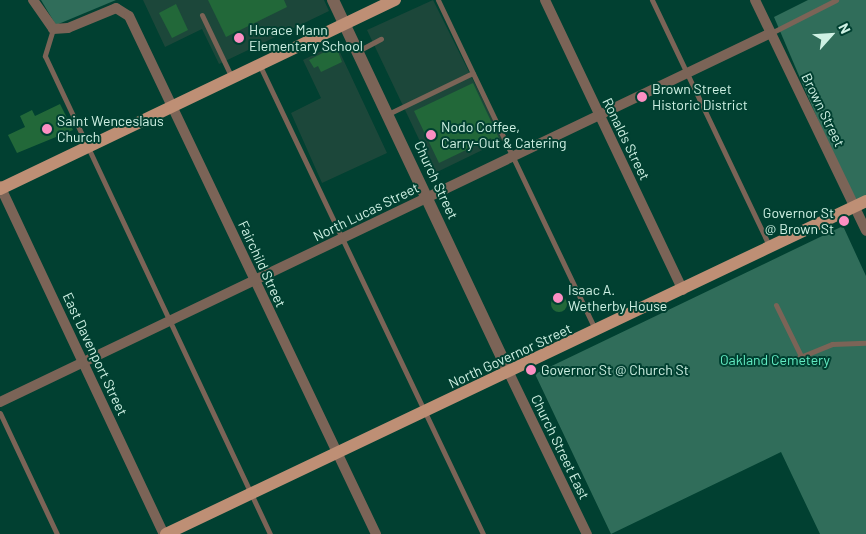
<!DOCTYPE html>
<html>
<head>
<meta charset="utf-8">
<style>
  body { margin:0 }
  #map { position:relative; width:866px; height:534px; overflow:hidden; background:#014031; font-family:Barlow,sans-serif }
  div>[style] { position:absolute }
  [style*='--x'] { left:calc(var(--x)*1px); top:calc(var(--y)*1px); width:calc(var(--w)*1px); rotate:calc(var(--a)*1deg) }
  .built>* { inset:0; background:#1c473a }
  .green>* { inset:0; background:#306d5a }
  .building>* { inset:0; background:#226839 }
  .round { border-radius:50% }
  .service>* { height:5px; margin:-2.5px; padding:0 2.5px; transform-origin:2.5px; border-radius:2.5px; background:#7b6457 }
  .minor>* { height:10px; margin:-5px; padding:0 5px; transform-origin:5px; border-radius:5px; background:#7b6457 }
  .tertiary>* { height:12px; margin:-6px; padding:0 6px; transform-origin:6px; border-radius:6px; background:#7b6457 }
  .primary>* { height:12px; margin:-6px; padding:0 6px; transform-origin:6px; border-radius:6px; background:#be8f75 }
  .dots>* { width:14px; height:14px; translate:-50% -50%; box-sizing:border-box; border:2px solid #014031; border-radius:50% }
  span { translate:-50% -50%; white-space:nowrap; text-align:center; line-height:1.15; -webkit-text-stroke:4px #014031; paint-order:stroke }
  .poi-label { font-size:14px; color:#cff1e4 }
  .left { translate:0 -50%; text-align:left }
  .right { translate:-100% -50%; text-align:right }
  .street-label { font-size:14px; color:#cff1e4 }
  .park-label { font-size:14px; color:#62ecc3 }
  .north { position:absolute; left:806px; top:10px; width:50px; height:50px; -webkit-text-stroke:4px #014031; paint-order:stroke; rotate:64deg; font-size:14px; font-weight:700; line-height:20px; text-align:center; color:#cff1e4 }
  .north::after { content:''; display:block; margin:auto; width:18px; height:22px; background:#cff1e4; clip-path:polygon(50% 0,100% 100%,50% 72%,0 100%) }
</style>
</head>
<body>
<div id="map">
  <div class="built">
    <div style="clip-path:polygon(143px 0,324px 0,329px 11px,219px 64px,202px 29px,165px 47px)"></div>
    <div style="clip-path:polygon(433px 0,503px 140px,435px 173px,367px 30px)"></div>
    <div style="clip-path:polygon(336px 44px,387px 153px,322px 183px,291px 113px,321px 98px,303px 60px)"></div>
  </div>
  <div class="green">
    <div style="clip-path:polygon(41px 0,116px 0,56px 25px)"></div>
    <div style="clip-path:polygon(808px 0,866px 0,866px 201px,855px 207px,774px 17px)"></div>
    <div style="clip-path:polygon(843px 226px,866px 276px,866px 534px,820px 534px,781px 452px,611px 534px,535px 374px)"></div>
  </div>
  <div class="building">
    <div style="clip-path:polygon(208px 0,284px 0,287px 7px,226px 37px)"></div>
    <div style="clip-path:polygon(176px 4px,188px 30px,172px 38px,159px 13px)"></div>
    <div style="clip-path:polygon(336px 46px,342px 62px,321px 72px,318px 66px,314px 68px,309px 60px)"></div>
    <div style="clip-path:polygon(473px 83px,499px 138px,492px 142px,491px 138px,439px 163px,414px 111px)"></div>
    <div style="clip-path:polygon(60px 104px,73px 130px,17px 153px,8px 135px,25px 127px,20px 116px,32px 110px,35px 116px)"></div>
    <div class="round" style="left:551px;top:296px;width:16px;height:16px"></div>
  </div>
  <div class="service">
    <div style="--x:438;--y:0;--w:365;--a:64.5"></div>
    <div style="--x:652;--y:0;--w:274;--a:64.5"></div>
    <div style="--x:202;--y:15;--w:70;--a:64.5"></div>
    <div style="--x:53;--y:29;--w:28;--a:107"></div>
    <div style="--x:45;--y:56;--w:528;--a:64.79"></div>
    <div style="--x:771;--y:33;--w:73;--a:-26.9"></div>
    <div style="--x:358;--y:51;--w:26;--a:-28"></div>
    <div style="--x:260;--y:66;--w:518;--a:64.52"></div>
    <div style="--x:388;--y:114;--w:94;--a:-25.8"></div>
    <div style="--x:776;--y:305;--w:57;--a:63.9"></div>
    <div style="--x:788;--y:362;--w:48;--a:-22.2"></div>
    <div style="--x:832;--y:344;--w:34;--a:-2"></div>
    <div style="--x:0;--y:413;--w:134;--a:64.8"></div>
  </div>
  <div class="minor">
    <div style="--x:33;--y:0;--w:35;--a:55"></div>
    <div style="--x:53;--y:29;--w:15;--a:-4"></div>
    <div style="--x:68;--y:28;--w:52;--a:-22.6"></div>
    <div style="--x:116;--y:8;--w:15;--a:32"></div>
    <div style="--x:129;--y:16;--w:574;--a:64.51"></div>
    <div style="--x:545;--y:0;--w:321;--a:64.6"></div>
    <div style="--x:755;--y:0;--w:256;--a:64.3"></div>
    <div style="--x:0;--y:186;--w:385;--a:64.8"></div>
    <div style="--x:509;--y:373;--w:179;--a:64.2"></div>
    <div style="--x:0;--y:402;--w:855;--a:-25.58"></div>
  </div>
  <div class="tertiary">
    <div style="--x:333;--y:0;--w:412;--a:64.7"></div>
  </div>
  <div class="primary">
    <div style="--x:0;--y:189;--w:438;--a:-25.6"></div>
    <div style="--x:166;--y:534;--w:775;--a:-25.44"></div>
  </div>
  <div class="dots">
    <div style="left:239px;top:38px;background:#fc8fc3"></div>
    <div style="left:642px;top:97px;background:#fc8fc3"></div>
    <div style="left:47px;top:129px;background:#fc8fc3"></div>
    <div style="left:431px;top:135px;background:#fc8fc3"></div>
    <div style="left:844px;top:221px;background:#fc8fc3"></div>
    <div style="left:558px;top:298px;background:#fc8fc3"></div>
    <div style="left:531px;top:370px;background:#fc8fc3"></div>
  </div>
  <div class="poi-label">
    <span class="left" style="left:249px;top:38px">Horace Mann<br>Elementary School</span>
    <span class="left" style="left:652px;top:97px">Brown Street<br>Historic District</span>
    <span class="left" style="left:57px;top:129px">Saint Wenceslaus<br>Church</span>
    <span class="left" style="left:441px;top:135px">Nodo Coffee,<br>Carry-Out &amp; Catering</span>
    <span class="right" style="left:834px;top:221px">Governor St<br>@ Brown St</span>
    <span class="left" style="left:568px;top:298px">Isaac A.<br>Wetherby House</span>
    <span class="left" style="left:541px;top:370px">Governor St @ Church St</span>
  </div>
  <div class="street-label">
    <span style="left:823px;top:110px;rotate:64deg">Brown Street</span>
    <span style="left:626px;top:139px;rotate:64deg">Ronalds Street</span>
    <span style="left:436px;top:180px;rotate:65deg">Church Street</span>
    <span style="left:366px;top:212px;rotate:-26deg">North Lucas Street</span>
    <span style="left:262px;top:264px;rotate:65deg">Fairchild Street</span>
    <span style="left:95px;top:354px;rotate:65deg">East Davenport Street</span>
    <span style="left:510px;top:356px;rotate:-25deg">North Governor Street</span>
    <span style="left:560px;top:447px;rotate:64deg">Church Street East</span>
  </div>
  <div class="park-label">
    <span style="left:775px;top:360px">Oakland Cemetery</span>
  </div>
  <div class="north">N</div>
</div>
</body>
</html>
